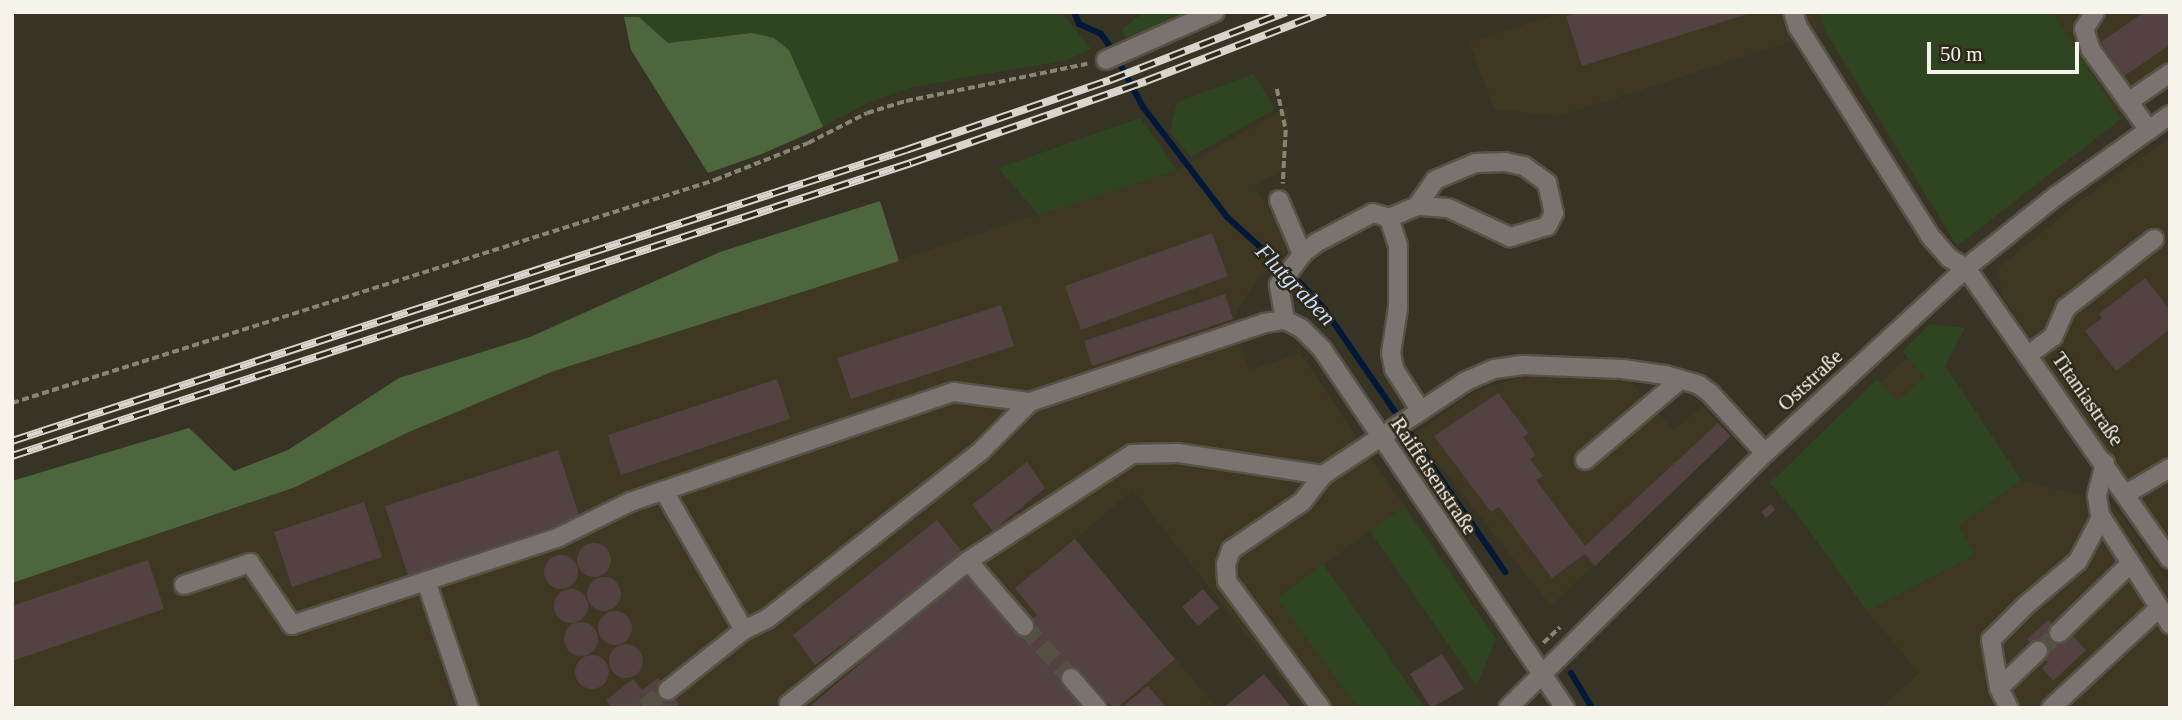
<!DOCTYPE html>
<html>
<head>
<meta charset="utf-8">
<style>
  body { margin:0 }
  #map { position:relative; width:2182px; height:720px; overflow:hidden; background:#373325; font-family:"Times New Roman",serif }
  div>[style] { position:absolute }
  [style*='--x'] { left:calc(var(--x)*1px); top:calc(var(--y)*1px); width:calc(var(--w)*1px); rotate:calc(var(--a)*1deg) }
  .built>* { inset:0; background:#3e3823 }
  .green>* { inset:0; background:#2f4521 }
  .forest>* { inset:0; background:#4d663e }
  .stream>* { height:6px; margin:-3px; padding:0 3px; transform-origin:3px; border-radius:3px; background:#011838 }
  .building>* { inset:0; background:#534241 }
  .round { border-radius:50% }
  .minor-tunnel>* { height:18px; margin-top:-9px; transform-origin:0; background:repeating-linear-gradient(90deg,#545043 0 18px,transparent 0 27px) }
  .path>* { height:3.5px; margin-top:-1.75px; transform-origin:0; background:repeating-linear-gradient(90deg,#878478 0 7px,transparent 0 10.5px) }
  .roads { filter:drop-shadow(2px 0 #565245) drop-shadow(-2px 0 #565245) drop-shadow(0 2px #565245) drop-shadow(0 -2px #565245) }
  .minor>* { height:18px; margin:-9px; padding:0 9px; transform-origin:9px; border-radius:9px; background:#7b736f }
  .rail>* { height:8px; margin-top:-4px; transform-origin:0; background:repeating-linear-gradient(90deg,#2d291b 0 16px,#d8d5cc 0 32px); box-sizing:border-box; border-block:2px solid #d8d5cc }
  span { translate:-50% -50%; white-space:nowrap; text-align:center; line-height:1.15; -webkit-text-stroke:5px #2d291b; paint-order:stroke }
  .street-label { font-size:21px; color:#f6f3ea }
  .water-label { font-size:23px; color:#ccdef8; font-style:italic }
  .frame { position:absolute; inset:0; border:14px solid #f6f3ea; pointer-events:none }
  .scale { position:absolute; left:1927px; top:42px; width:152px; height:32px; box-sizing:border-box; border:4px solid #f6f3ea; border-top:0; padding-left:9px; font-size:21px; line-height:24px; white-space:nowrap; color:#f6f3ea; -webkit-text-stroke:5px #2d291b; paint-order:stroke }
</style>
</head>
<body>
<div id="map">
  <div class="built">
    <div style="clip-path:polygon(1564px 12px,1819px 12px,1825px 31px,1560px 116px,1494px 109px,1469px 42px)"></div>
    <div style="clip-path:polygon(2052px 12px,2170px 12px,2170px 85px,2121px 119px)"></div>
    <div style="clip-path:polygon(1289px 106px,1286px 170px,1254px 185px,1293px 246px,1257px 280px,1233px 319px,1249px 370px,1300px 353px,1405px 507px,1277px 597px,1358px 708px,1304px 708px,1133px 490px,1075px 539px,1217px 708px,12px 708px,12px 583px,293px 488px,409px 432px,554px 371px,1177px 170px)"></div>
    <div style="clip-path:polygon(2170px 137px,2170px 546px,2002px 296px,1998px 268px,2081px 200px)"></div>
    <div style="clip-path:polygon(1907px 357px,1924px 375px,1898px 401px,1880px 383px)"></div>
    <div style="clip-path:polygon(1533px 373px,1626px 376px,1674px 430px,1702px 406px,1731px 436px,1551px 606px,1415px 434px,1474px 392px)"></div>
    <div style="clip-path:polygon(2021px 480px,2112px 504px,2170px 582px,2170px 708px,1881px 708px,1919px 673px,1867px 611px,1974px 556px,1958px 526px)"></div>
  </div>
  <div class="green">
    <div style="clip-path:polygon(623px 12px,1061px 12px,1091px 49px,1067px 60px,912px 87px,869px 102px,823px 127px,789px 50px,752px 33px,668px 43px,639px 17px,624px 17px)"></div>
    <div style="clip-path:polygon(1144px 12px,1194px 12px,1126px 39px,1122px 29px)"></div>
    <div style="clip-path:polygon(1819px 12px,2052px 12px,2121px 119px,1957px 246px,1825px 31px)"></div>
    <div style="clip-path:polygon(1254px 74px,1275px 109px,1191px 157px,1170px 132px,1177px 102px)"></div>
    <div style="clip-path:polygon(1140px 118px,1177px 170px,1039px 215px,998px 168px)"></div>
    <div style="clip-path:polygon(1930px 324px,1965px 328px,1945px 366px,2021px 480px,1958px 526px,1975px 555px,1867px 611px,1798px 515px,1770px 483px,1877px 379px,1898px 401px,1924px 376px,1902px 351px)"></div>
    <div style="clip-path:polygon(1405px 507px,1496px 639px,1477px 686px,1370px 531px)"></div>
    <div style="clip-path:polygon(1323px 564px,1425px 708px,1358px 708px,1277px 598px)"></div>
  </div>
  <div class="forest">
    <div style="clip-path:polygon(624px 17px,639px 17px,668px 43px,752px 33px,774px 38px,789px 50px,823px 127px,762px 154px,708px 173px,631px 50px)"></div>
    <div style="clip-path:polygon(880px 201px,899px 261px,554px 371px,409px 432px,293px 488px,12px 583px,12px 481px,189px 428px,234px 471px,288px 450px,399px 378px,530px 337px,720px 252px)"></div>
  </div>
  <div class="stream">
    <div style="--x:1074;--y:12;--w:13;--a:67"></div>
    <div style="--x:1079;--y:24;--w:24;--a:24"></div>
    <div style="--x:1101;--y:34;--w:19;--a:54"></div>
    <div style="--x:1112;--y:49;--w:66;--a:61.9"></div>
    <div style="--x:1143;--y:107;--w:138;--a:52.6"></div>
    <div style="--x:1227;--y:217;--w:103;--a:42.2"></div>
    <div style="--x:1303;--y:286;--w:33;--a:47"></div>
    <div style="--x:1325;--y:310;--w:318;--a:55.5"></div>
    <div style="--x:1571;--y:673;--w:41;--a:59"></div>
  </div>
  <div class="building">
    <div style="clip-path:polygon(1579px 12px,1751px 12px,1751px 13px,1582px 66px,1566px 16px)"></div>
    <div style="clip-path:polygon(2144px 12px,2170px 12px,2170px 45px,2124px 76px,2101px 42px)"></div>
    <div style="clip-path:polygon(1212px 233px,1228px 276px,1081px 330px,1065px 286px)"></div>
    <div style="clip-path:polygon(2145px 278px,2170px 310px,2170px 329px,2116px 371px,2085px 331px,2102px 318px,2099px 314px)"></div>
    <div style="clip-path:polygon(1225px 294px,1233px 319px,1092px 366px,1084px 341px)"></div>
    <div style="clip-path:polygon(1001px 305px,1014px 346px,851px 399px,837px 358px)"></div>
    <div style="clip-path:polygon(777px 379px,790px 419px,621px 475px,608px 435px)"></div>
    <div style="clip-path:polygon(1498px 393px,1529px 434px,1523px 437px,1536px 455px,1530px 459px,1543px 476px,1536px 480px,1585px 546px,1718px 423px,1731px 436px,1595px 566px,1585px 554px,1552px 578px,1499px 507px,1491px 512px,1434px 436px)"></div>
    <div style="clip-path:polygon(558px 450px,580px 518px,408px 575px,385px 506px)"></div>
    <div style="clip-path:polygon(1027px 462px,1045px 488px,993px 531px,972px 505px)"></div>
    <div style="clip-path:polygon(364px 502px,382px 557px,292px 587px,274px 532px)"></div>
    <div style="clip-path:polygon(1771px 504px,1775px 510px,1766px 518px,1761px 512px)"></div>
    <div style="clip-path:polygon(937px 520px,964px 554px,815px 665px,793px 635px)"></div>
    <div style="clip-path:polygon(1075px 539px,1175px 659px,1117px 708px,1113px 708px,1080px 670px,1065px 684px,1085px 708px,808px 708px,966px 574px,1017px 632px,1037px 615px,1015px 588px)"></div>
    <div class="round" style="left:577px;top:543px;width:34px;height:34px"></div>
    <div class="round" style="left:544px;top:555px;width:34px;height:34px"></div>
    <div style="clip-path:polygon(148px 560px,164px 609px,12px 661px,12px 606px)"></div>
    <div class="round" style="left:587px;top:577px;width:34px;height:34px"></div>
    <div style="clip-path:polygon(1203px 589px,1219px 608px,1198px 626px,1182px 607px)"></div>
    <div class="round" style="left:554px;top:589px;width:34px;height:34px"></div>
    <div class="round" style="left:598px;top:611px;width:34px;height:34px"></div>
    <div style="clip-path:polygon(2048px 620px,2067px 641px,2073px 636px,2086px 650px,2053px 681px,2042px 668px,2048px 662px,2027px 639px)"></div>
    <div class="round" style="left:564px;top:622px;width:34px;height:34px"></div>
    <div class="round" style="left:609px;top:644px;width:34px;height:34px"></div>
    <div style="clip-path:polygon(1442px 654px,1464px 689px,1431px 708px,1410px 674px)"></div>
    <div class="round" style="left:575px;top:655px;width:34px;height:34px"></div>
    <div style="clip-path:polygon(1264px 674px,1292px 708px,1227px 708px,1225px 706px)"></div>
    <div style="clip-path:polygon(658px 678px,679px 704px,675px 708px,612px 708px,606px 700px,633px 679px,642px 690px)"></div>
    <div style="clip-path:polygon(1148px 686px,1167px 708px,1121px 708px)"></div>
  </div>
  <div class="minor-tunnel">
    <div style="--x:1024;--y:626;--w:70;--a:47.9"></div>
    <div style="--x:2038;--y:651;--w:28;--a:-41"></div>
    <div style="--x:644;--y:708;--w:30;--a:-37"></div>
  </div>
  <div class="path">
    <div style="--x:1277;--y:89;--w:42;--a:77.6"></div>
    <div style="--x:1286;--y:130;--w:54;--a:93.2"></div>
    <div style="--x:12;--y:403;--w:738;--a:-17.6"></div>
    <div style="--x:715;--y:180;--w:100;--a:-21.7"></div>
    <div style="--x:808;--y:143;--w:66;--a:-27"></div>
    <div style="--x:867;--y:113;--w:41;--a:-17.1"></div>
    <div style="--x:906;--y:101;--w:185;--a:-11.6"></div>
    <div style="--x:1543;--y:643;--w:23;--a:-43"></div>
  </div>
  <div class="roads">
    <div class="minor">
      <div style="--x:1793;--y:12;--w:16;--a:72"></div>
      <div style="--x:1798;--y:27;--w:247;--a:57.7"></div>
      <div style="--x:1930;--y:236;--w:29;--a:49"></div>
      <div style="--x:1949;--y:258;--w:20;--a:30"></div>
      <div style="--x:1966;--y:268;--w:355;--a:55"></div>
      <div style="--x:2095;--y:12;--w:20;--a:123"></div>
      <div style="--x:2084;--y:29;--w:22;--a:72"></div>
      <div style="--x:2091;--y:50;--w:99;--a:54.1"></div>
      <div style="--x:1106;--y:60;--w:119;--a:-23.8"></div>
      <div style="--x:2128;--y:102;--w:51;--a:-34.6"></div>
      <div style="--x:1279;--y:200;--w:59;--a:66.9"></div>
      <div style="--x:1389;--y:218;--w:30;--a:-23"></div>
      <div style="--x:1417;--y:206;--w:32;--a:-55"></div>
      <div style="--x:1435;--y:180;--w:43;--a:-23"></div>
      <div style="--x:1475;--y:163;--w:30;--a:-2"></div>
      <div style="--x:1505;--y:162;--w:19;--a:12"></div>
      <div style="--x:1524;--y:166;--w:29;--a:36"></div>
      <div style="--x:1547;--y:183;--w:31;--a:77"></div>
      <div style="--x:1554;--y:213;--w:15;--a:118"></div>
      <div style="--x:1547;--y:226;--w:39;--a:163"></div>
      <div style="--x:1510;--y:237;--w:68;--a:-154.9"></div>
      <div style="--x:1448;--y:208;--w:31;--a:-176"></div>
      <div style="--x:1285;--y:320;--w:36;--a:-100"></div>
      <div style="--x:1279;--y:285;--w:39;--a:-53"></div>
      <div style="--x:1302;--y:254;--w:18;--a:-38"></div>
      <div style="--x:1316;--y:243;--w:64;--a:-27.8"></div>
      <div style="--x:1373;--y:213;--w:17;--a:17"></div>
      <div style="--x:1389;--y:218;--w:29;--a:72"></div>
      <div style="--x:1398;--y:246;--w:62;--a:90"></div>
      <div style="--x:1398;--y:308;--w:46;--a:98.8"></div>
      <div style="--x:1391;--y:353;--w:16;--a:79"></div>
      <div style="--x:1394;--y:369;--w:50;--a:57.3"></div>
      <div style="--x:2028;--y:355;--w:31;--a:-36"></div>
      <div style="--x:2053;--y:337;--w:32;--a:-66"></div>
      <div style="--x:2066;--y:308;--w:112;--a:-38.1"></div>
      <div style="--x:1585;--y:460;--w:124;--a:-40.1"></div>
      <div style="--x:2105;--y:463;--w:34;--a:104"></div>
      <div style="--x:2097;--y:496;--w:19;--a:81"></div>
      <div style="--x:2100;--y:515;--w:130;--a:57.3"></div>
      <div style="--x:664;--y:491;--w:160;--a:60.1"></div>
      <div style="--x:744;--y:630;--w:97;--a:141.7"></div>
      <div style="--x:2126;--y:494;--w:51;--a:-30.6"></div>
      <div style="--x:968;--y:561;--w:196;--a:-33.1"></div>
      <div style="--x:1132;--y:454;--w:46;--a:-1.2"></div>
      <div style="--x:1178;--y:453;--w:147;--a:8.6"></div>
      <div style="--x:426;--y:581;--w:134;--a:71.3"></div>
      <div style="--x:184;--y:585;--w:70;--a:-18.4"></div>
      <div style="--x:250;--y:563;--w:75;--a:55.9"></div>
      <div style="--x:292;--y:625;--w:281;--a:-18.2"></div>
      <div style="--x:559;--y:537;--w:79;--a:-26.2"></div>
      <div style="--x:630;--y:502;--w:342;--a:-18.8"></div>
      <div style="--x:954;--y:392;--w:77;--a:7.5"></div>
      <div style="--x:1030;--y:402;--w:248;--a:-18.6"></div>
      <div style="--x:1265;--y:323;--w:20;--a:-9"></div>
      <div style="--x:1285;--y:320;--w:18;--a:27"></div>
      <div style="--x:1301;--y:328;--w:30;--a:45"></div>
      <div style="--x:1322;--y:349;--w:434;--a:55.9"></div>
      <div style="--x:744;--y:630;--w:25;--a:-26"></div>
      <div style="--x:767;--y:619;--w:271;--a:-38.1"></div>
      <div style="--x:980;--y:452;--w:71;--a:-45"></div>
      <div style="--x:2059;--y:633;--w:99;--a:-44.2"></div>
      <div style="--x:1071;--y:678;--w:40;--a:49"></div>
      <div style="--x:1999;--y:688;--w:54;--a:-43.5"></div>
      <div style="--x:792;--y:708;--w:5;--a:-127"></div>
      <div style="--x:789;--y:704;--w:229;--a:-38.6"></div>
      <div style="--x:968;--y:561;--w:86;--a:49.3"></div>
      <div style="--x:1321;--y:708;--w:158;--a:-126.5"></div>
      <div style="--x:1227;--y:581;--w:17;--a:-93"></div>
      <div style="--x:1226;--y:564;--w:15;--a:-70"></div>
      <div style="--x:1231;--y:550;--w:86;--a:-34.1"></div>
      <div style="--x:1302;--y:502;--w:34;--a:-52"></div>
      <div style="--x:1323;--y:475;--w:171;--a:-33.3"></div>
      <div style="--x:1466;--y:381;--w:30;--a:-23"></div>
      <div style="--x:1494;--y:369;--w:29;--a:-8"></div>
      <div style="--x:1523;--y:365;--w:99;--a:2.3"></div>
      <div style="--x:1622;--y:369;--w:43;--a:7.9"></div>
      <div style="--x:1665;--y:375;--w:35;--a:16"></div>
      <div style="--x:1699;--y:385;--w:14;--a:36"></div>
      <div style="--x:1710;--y:393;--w:81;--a:47.5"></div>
      <div style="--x:1508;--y:708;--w:362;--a:-44.8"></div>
      <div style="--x:1765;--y:453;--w:273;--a:-42.6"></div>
      <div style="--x:1966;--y:268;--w:115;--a:-38.7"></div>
      <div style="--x:2056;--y:196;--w:140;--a:-35.4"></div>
      <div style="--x:2009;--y:708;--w:22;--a:-117"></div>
      <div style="--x:1999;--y:688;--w:49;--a:-99.5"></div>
      <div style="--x:1991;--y:640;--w:49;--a:-45"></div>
      <div style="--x:2026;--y:605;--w:68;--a:-40.2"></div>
      <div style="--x:2078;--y:561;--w:49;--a:-61.9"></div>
      <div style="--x:2051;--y:708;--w:146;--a:-42.8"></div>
    </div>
  </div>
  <div class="rail">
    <div style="--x:12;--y:441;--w:940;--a:-18.03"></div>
    <div style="--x:906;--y:150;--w:216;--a:-18.9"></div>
    <div style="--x:1110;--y:80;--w:189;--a:-21.1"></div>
    <div style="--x:12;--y:456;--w:946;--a:-18.05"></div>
    <div style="--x:911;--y:163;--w:249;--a:-19.2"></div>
    <div style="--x:1146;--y:81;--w:192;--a:-21.1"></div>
  </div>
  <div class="street-label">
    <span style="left:1810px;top:380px;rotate:-43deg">Oststraße</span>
    <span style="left:2088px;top:399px;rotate:55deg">Titaniastraße</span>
    <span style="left:1434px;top:476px;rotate:56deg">Raiffeisenstraße</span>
  </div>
  <div class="water-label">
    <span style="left:1295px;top:285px;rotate:46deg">Flutgraben</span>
  </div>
  <div class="frame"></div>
  <div class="scale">50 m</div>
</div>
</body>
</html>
